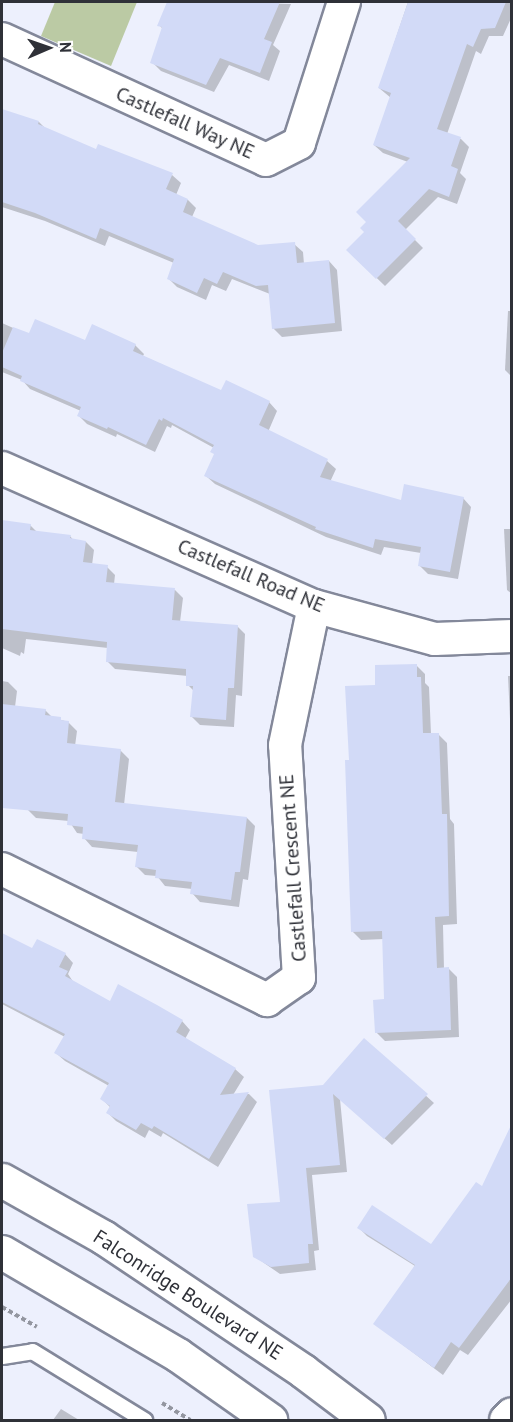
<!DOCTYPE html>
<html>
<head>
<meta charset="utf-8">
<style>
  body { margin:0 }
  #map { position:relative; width:513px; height:1422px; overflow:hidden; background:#edf0fd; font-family:"PT Sans",sans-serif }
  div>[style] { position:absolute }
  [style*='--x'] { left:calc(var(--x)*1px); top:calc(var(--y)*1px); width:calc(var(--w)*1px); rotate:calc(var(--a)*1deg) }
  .green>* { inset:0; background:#bbcaa4 }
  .shadow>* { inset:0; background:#0003 }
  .building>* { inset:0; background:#d2daf7 }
  .path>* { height:4px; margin-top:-2px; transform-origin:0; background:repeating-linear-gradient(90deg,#9396a0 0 4.5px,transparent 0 7.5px) }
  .roads { filter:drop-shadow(2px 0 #83889a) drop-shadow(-2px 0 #83889a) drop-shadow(0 2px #83889a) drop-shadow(0 -2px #83889a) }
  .service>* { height:15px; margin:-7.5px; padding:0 7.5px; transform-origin:7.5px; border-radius:7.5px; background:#fff }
  .minor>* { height:32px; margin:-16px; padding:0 16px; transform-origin:16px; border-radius:16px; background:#fff }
  .secondary>* { height:33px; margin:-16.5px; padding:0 16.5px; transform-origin:16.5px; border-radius:16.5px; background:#fff }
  span { translate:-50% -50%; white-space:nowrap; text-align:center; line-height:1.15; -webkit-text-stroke:5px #fff; paint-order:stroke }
  .street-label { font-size:20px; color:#2f3138 }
  .frame { position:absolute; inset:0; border:3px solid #2f3138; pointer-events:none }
  .north { position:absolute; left:18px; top:18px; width:60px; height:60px; -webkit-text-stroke:4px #fff; paint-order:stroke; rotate:88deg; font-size:16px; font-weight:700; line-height:24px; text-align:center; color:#2f3138 }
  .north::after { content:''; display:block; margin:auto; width:21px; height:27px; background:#2f3138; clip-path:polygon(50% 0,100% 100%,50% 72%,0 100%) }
</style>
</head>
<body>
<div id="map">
  <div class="green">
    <div style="clip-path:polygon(55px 2px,137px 2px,111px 66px,41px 36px)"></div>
  </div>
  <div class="shadow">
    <div style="clip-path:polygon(194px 2px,291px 4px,273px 45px,280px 51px,269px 81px,229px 65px,214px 92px,161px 71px,152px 62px,163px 29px,159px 25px,190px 11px)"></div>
    <div style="clip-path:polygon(408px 2px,512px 2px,512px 16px,503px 36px,489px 36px,481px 54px,476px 51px,447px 134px,461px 139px,469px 147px,460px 173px,466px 179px,457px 204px,438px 197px,405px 230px,423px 248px,385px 286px,348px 250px,366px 232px,408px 162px,383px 153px,374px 145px,391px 98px,379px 88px)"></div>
    <div style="clip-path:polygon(2px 111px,39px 122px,46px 129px,97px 151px,172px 175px,181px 183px,176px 195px,188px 200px,196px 208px,192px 217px,258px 247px,294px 244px,303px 252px,304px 264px,329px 261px,337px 270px,342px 331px,282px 337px,273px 328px,270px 294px,232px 279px,226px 291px,212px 285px,206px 300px,177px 287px,169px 279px,174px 263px,109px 236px,105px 246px,45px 221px,2px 207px)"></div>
    <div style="clip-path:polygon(508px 311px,512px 311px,512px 377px,505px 370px)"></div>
    <div style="clip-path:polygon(2px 323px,29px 335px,135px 345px,144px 354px,143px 356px,222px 392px,269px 402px,277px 411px,268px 432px,327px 461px,336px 469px,330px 482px,402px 502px,463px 498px,471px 507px,458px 579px,428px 574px,419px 565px,421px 553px,384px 547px,381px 555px,326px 537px,215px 484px,206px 476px,216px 456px,214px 448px,172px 425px,171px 428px,167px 426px,155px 452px,117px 434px,116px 437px,87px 424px,79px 416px,81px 411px,30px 389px,22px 380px,2px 372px)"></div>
    <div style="clip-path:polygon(2px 522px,30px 525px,37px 532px,70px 536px,74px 541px,86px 542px,94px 550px,92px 565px,107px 567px,115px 575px,114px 584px,175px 590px,183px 598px,180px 622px,237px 626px,245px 634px,242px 696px,236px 695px,234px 727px,200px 725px,192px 717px,194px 691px,188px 685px,188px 676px,115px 669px,107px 661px,108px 648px,26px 639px,24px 654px,21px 652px,20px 656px,2px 648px)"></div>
    <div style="clip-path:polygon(504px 529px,512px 529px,512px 594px,507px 590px)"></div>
    <div style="clip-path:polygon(416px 665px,425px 674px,425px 683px,429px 687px,431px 734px,438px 734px,447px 743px,450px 819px,454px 824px,457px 924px,443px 925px,444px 969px,449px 969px,457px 977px,459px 1037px,385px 1041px,376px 1032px,386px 1001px,384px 939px,361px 940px,353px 932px,350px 761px,377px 687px)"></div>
    <div style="clip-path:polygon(508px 676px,512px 676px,512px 742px,511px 741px)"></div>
    <div style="clip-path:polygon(2px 681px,8px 682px,17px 691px,15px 707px,45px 710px,52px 717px,68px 722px,77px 731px,75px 746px,120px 750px,129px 759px,124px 805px,247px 818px,255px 826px,248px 880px,243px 879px,239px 907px,200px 902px,192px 893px,192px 889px,165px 886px,157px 876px,145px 875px,136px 866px,138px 852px,92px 847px,84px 838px,84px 834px,77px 833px,69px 821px,36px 818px,28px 810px,30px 786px,2px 783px)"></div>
    <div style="clip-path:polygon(2px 935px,33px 950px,65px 954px,73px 963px,68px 974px,74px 983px,110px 1003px,182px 1021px,190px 1030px,185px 1039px,235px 1069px,244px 1077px,233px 1095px,249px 1094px,257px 1102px,218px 1167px,163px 1133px,161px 1137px,149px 1130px,145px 1138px,116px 1121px,108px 1113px,111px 1108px,102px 1099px,109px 1086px,65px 1061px,56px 1053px,65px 1037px,2px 1004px)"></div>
    <div style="clip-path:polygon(365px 1041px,434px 1103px,392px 1145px,340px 1099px,347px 1172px,312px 1175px,319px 1250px,314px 1251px,316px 1270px,280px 1274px,254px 1256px,281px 1203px,324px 1087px)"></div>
    <div style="clip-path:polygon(512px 1127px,512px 1299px,468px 1355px,460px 1350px,443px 1375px,375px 1324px,415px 1266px,367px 1236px,359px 1228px,431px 1246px,482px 1188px)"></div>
    <div style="clip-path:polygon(61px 1409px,79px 1420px,53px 1420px)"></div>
  </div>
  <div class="building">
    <div style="clip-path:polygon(167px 2px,280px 2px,264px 39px,272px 42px,260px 73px,220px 58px,206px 85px,150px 63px,162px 27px,157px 26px)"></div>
    <div style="clip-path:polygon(408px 2px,506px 2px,495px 28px,481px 29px,473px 47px,467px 44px,437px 129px,461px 137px,451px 166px,458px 169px,449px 197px,429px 189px,398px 221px,416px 239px,376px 279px,346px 250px,364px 232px,360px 228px,366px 222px,356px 212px,410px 158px,373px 145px,391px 93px,378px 88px)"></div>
    <div style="clip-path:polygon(2px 109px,39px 121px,38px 124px,96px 149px,98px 144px,173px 173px,166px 189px,188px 199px,183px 212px,258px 245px,295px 242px,297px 263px,329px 260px,335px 323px,272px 329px,268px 285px,256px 286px,223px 272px,217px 284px,204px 278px,197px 293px,167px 279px,174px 259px,100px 228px,96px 239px,35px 213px,2px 202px)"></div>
    <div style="clip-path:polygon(35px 319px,85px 340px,92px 324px,136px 344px,133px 351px,221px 390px,226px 380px,270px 401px,259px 425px,328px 459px,320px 477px,401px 500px,404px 484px,464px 497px,450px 572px,418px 566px,421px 547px,375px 539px,373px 548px,315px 529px,316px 527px,204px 476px,214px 454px,210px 452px,214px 445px,163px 418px,162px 421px,159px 419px,146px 445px,108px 427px,107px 429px,77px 416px,81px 407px,20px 381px,22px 376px,2px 367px,2px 353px,13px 327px,29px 333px)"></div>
    <div style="clip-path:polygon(2px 520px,31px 524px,30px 530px,71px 535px,70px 538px,86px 541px,83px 562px,108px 565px,106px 582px,175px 588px,172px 620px,238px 625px,234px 688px,228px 688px,226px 720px,190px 717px,193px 686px,186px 686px,186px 669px,106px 662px,107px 642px,2px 629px)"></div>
    <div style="clip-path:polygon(417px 664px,417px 677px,421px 677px,423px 733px,439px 733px,442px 814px,447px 814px,449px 916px,435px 917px,437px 968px,449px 967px,451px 1030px,375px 1033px,373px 1000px,384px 999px,382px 931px,351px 932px,345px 760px,349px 760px,345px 686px,375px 685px,375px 665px)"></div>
    <div style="clip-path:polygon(2px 704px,46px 709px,45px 715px,61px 717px,61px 720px,69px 721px,67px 743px,121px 749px,115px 802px,247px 817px,240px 872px,235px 872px,231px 900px,190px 894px,192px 882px,155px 878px,156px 870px,135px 867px,138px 845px,82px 839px,83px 827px,67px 825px,68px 814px,2px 808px)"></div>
    <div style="clip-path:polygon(2px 933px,32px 948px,37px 939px,66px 953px,59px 967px,68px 971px,65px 976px,110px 1001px,118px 984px,157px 1005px,183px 1020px,176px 1032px,236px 1068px,220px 1095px,249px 1092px,209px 1159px,154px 1126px,152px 1129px,141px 1123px,136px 1130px,106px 1113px,110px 1106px,100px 1099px,109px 1083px,54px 1053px,65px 1034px,2px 1002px)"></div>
    <div style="clip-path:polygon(364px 1038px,428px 1094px,384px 1139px,333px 1094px,340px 1165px,306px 1168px,313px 1244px,308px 1244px,309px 1263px,271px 1267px,253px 1257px,247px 1204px,280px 1202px,269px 1090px,323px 1085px)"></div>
    <div style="clip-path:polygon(512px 1123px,512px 1277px,459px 1348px,451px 1342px,434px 1368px,373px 1324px,415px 1265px,357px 1228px,372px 1205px,431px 1244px,476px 1182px,482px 1186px)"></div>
  </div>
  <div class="path">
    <div style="--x:2;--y:1307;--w:40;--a:29.7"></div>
    <div style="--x:162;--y:1403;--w:33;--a:31"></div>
  </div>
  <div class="roads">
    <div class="service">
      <div style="--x:2;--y:1356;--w:30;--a:-9"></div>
      <div style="--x:32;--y:1351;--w:132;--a:31.6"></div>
    </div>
    <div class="minor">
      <div style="--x:2;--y:39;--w:290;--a:24.6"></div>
      <div style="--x:266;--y:160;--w:37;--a:-27"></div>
      <div style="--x:299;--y:143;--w:148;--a:-72.3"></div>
      <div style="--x:2;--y:468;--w:341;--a:23.9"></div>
      <div style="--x:314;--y:606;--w:125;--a:15.3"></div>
      <div style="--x:435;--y:639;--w:77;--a:-2.2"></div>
      <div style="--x:2;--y:869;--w:296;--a:26.3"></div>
      <div style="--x:267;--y:1000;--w:39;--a:-35"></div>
      <div style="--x:299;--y:978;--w:233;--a:-93.4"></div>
      <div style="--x:285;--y:745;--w:142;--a:-78.2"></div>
      <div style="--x:506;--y:1420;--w:8;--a:-45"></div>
    </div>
    <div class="secondary">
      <div style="--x:2;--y:1180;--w:116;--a:29.4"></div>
      <div style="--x:103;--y:1237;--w:241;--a:33.8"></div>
      <div style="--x:303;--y:1371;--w:81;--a:37"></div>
      <div style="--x:2;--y:1252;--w:204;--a:30.3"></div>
      <div style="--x:178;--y:1355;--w:113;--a:35.2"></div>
    </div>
  </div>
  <div class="street-label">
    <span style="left:185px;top:123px;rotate:24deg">Castlefall Way NE</span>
    <span style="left:251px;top:576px;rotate:23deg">Castlefall Road NE</span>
    <span style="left:293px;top:868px;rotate:-94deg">Castlefall Crescent NE</span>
    <span style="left:188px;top:1295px;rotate:33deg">Falconridge Boulevard NE</span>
  </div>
  <div class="frame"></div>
  <div class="north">N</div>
</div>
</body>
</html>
